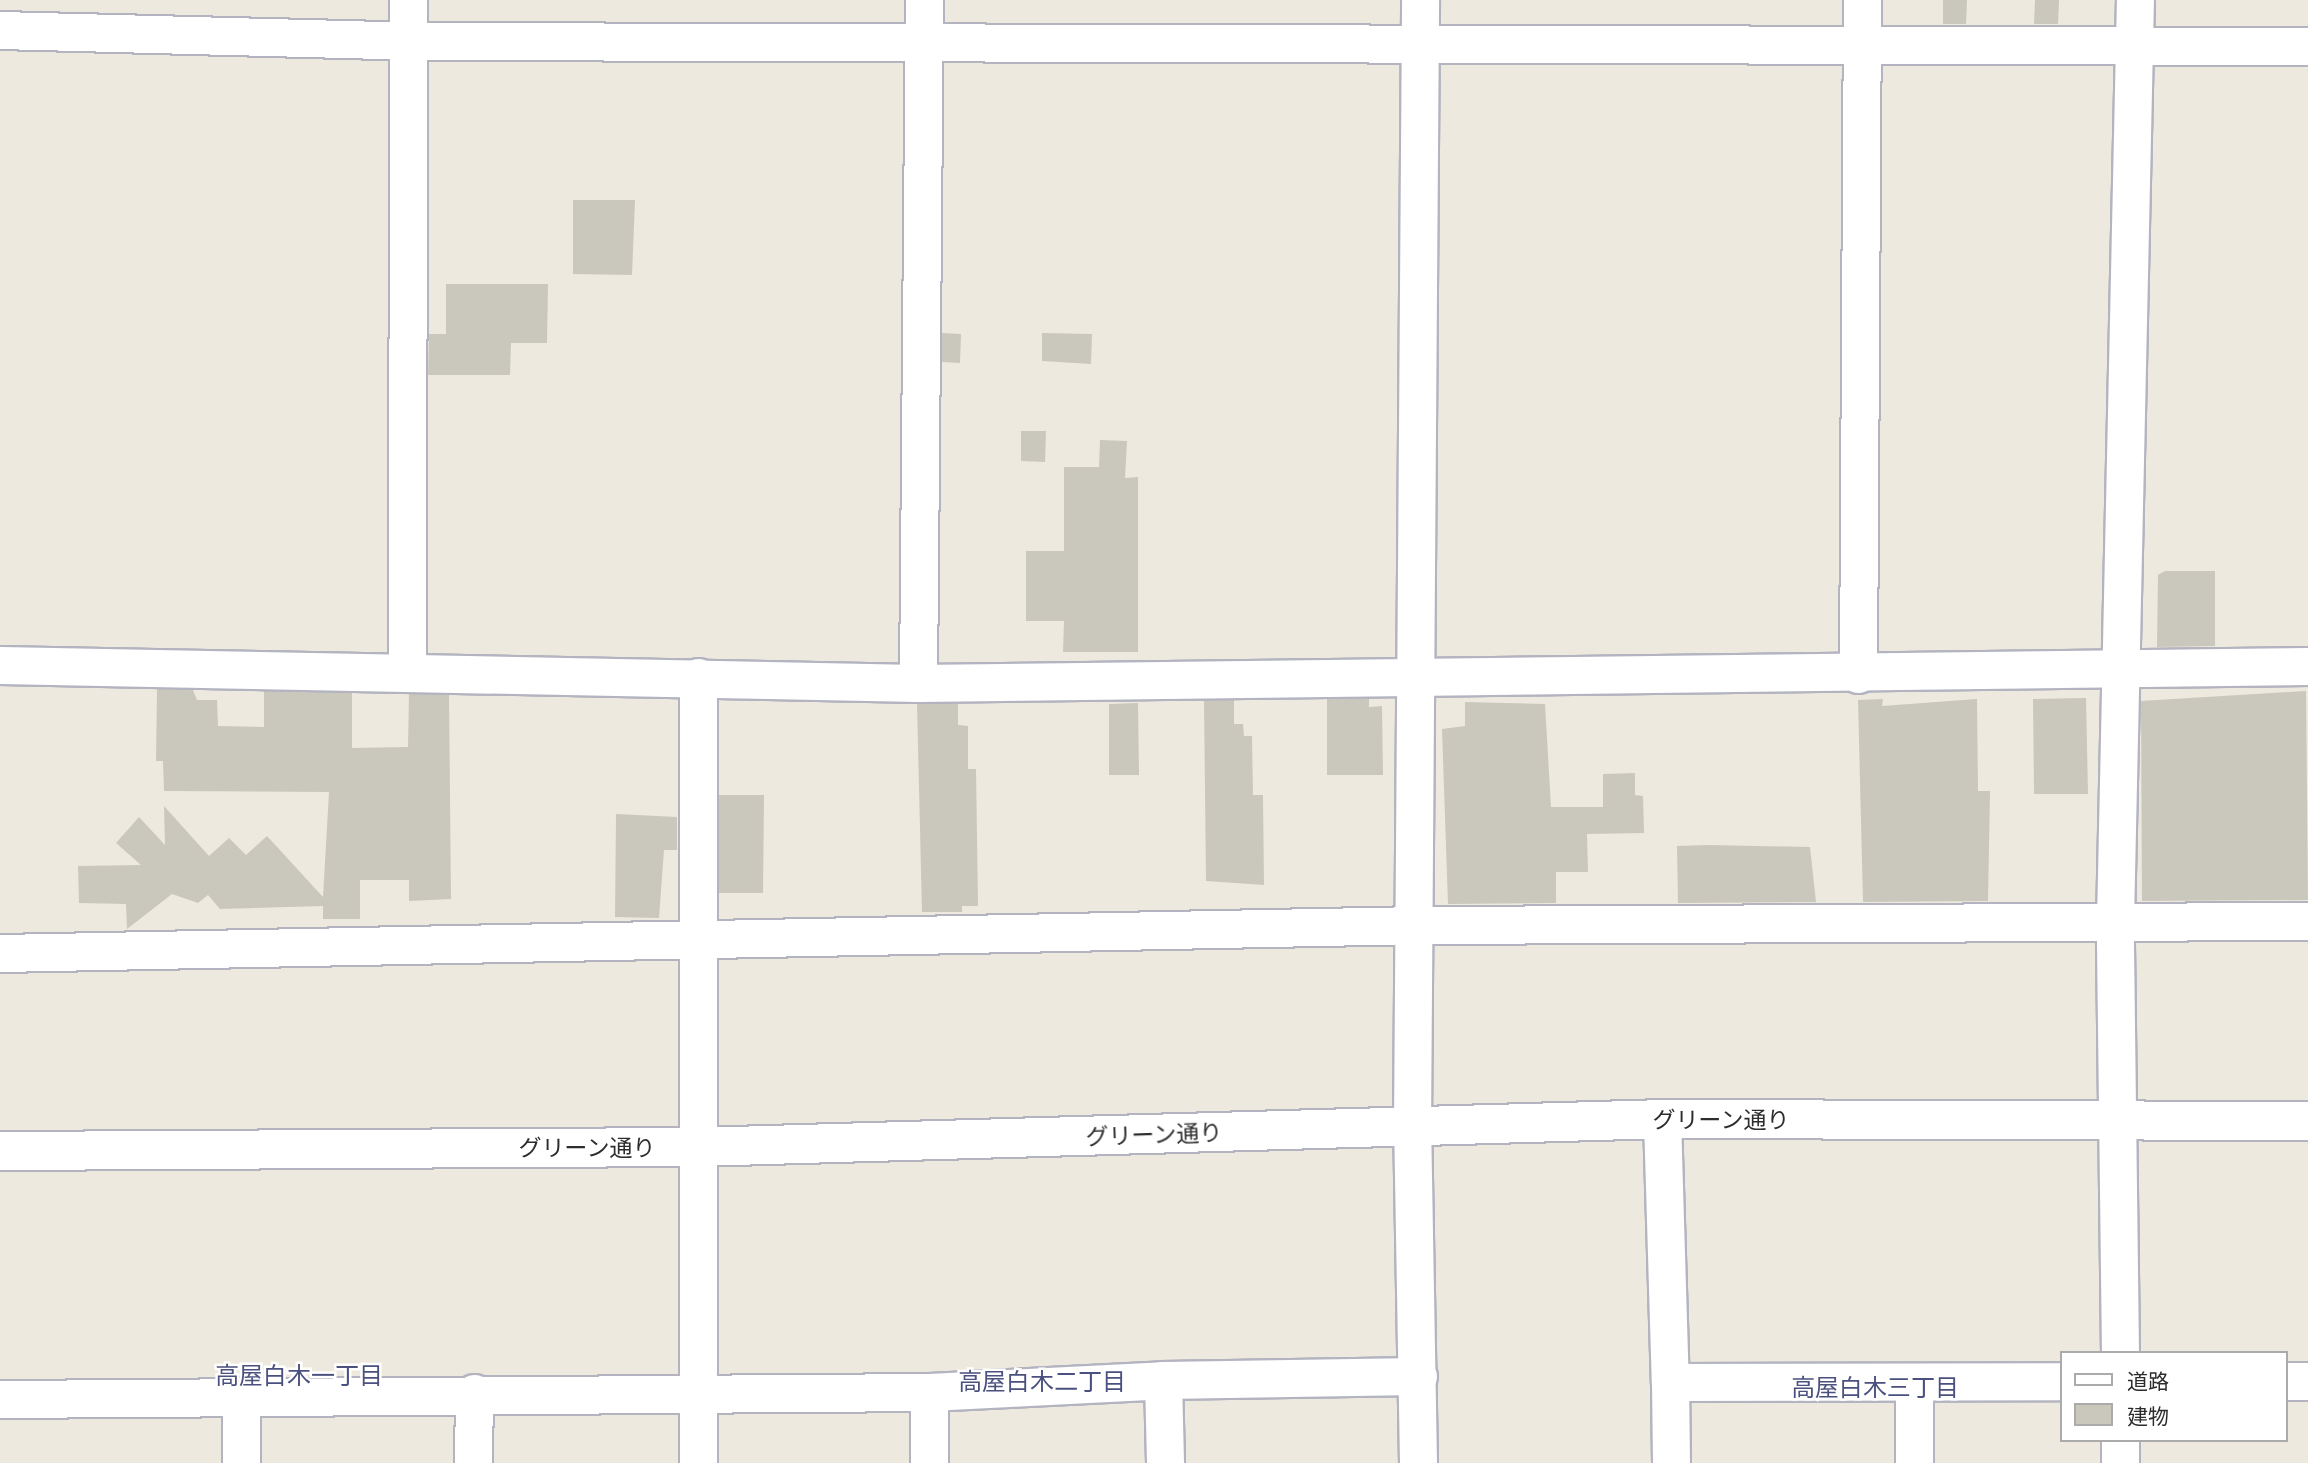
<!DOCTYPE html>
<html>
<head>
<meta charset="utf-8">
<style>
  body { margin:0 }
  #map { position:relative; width:2308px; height:1463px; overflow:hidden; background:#eee9df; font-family:"Space Grotesk","Noto Sans JP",sans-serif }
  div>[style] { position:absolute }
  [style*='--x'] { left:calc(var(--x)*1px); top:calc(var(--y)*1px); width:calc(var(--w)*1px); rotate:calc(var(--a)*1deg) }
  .building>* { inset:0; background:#cac7bd }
  .roads { filter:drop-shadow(2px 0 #b3b4c0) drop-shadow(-2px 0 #b3b4c0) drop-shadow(0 2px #b3b4c0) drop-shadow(0 -2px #b3b4c0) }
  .street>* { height:37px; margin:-18.5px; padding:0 18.5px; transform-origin:18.5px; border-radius:18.5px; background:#fff }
  .secondary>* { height:38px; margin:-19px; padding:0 19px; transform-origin:19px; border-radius:19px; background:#fff }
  span { translate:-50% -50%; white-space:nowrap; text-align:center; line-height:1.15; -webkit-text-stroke:5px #fff; paint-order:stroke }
  .street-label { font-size:23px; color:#2d2d2d }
  .neighbourhood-label { font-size:24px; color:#4b517f }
  .legend { position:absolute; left:2060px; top:1351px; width:228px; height:91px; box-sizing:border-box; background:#fff; border:2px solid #ababab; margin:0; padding:9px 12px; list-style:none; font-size:21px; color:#2d2d2d }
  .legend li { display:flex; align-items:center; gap:14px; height:35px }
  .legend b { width:35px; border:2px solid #ababab }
</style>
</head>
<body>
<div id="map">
  <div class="building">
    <div style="clip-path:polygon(1943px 0,1967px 0,1966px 24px,1943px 24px)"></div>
    <div style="clip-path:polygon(2035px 0,2059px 0,2058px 24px,2034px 24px)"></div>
    <div style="clip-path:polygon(573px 200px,635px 200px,632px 275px,573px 274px)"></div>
    <div style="clip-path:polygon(446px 284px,548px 284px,547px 343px,511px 343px,510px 375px,428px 375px,429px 334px,446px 334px)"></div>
    <div style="clip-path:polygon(942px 333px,961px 334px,960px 363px,942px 362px)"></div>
    <div style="clip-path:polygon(1042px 333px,1092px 334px,1091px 364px,1042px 361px)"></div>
    <div style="clip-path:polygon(1021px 431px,1046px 431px,1045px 462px,1021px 461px)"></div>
    <div style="clip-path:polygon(1100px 440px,1127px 441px,1125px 478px,1138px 477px,1138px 652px,1063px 652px,1064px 621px,1026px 621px,1026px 551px,1064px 551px,1064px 467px,1099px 467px)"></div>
    <div style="clip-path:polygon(2165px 571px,2215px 571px,2215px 646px,2157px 647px,2158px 575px)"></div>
    <div style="clip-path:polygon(157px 689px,193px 690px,197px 700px,217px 700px,218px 726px,264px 727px,264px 691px,352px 693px,352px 748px,408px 747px,409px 694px,449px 695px,451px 899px,409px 901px,409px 880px,360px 880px,360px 919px,323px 919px,323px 906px,220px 909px,208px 895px,198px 903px,172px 894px,127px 929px,126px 904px,79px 903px,78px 866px,141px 865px,116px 843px,139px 817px,165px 845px,164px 806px,209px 856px,229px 838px,246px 855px,267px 836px,323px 897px,329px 792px,164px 791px,163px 761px,156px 761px)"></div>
    <div style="clip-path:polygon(2306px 691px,2308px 900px,2142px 901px,2141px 701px)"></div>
    <div style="clip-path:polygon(2086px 698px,2088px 794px,2034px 794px,2033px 699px)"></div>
    <div style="clip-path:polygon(1327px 699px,1369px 699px,1369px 707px,1382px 706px,1383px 775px,1327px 775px)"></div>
    <div style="clip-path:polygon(1883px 699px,1882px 706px,1977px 699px,1978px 791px,1990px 791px,1988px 901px,1863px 902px,1858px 700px)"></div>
    <div style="clip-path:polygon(1234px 700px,1234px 724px,1243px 724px,1244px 736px,1252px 736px,1253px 795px,1263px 795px,1264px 885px,1206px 881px,1204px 701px)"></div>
    <div style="clip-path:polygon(1465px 702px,1545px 704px,1551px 807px,1603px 807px,1603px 774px,1635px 773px,1635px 795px,1643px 796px,1644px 833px,1587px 834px,1588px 872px,1556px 872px,1556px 903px,1448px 904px,1442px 729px,1465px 726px)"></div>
    <div style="clip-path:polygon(1138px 703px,1139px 775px,1109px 775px,1109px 704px)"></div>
    <div style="clip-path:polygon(917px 704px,958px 704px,958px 725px,968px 726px,968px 769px,976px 769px,978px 906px,962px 906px,962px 912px,922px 912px)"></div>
    <div style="clip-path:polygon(719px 795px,764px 795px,763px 893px,719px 893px)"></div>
    <div style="clip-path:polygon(616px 814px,677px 817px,677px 850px,664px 850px,659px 918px,615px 917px)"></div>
    <div style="clip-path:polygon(1708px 845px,1810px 847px,1816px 902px,1678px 903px,1677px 846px)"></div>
  </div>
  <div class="roads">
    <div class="street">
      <div style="--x:0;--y:30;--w:408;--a:1.5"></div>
      <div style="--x:408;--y:41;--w:1900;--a:0.15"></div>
      <div style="--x:0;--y:665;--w:918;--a:1.12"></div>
      <div style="--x:918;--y:683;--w:1390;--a:-0.7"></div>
      <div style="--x:407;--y:670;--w:670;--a:-89.91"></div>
      <div style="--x:1858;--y:674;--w:674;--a:-89.66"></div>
      <div style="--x:918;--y:683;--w:683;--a:-89.5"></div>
      <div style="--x:0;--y:953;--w:1416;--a:-1.13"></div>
      <div style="--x:1416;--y:925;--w:892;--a:-0.26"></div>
      <div style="--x:1662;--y:1119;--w:263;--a:88.3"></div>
      <div style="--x:2120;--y:1353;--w:432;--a:-90.7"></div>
      <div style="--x:2115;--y:921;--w:921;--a:-88.76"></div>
      <div style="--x:1163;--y:1380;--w:83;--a:88.6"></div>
      <div style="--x:2285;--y:1381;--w:23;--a:0"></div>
      <div style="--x:929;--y:1392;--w:71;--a:90"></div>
      <div style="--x:241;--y:1396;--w:67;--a:90"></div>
      <div style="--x:0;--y:1399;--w:929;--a:-0.43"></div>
      <div style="--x:929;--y:1392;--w:234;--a:-2.9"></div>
      <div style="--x:1163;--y:1380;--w:255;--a:-0.9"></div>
      <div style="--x:473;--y:1463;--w:70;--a:-89.2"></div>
      <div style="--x:698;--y:1463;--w:786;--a:-90"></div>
      <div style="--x:1418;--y:1463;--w:335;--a:-91"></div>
      <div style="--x:1412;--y:1128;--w:1128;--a:-89.59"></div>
      <div style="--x:1671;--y:1463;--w:81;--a:-90.7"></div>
      <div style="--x:1670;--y:1382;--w:391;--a:-0.1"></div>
      <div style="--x:1914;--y:1463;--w:81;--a:-90"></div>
      <div style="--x:2120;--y:1463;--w:23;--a:-90"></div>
    </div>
    <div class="secondary">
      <div style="--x:0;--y:1151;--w:698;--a:-0.33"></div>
      <div style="--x:698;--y:1147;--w:964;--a:-1.66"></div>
      <div style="--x:1662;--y:1119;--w:646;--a:0.18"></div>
    </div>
  </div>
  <div class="street-label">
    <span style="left:1721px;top:1120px">グリーン通り</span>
    <span style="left:1154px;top:1135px;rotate:-2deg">グリーン通り</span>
    <span style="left:587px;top:1148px">グリーン通り</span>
  </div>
  <div class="neighbourhood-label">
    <span style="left:299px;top:1376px">高屋白木一丁目</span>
    <span style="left:1042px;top:1382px">高屋白木二丁目</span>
    <span style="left:1875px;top:1388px">高屋白木三丁目</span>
  </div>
  <ul class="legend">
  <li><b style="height:9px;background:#fff"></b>道路</li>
  <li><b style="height:19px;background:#cac7bd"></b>建物</li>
  </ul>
</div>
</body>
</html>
